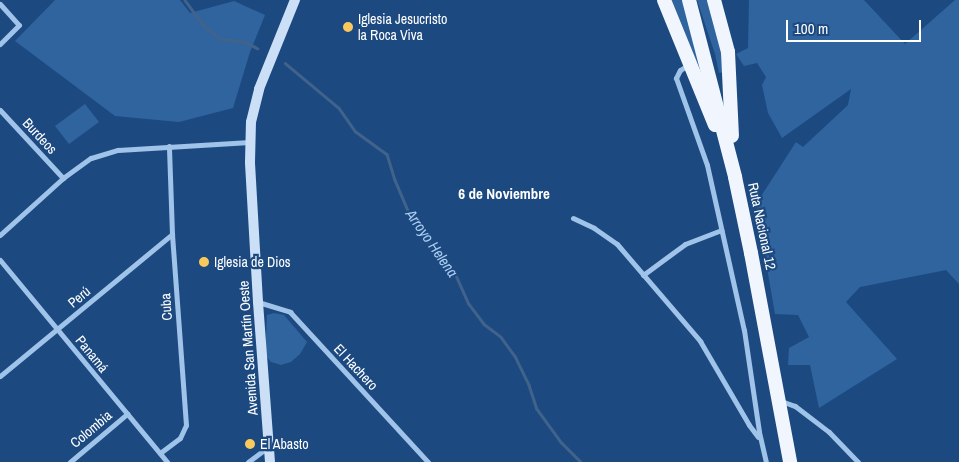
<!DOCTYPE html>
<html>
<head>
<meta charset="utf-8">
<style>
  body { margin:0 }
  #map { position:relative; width:959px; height:462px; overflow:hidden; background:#1c4a80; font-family:"Archivo Narrow",sans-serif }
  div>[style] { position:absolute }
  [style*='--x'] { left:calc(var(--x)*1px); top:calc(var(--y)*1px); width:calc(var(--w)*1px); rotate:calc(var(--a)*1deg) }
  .green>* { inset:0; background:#2f649f }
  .stream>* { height:2.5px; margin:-1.25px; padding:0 1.25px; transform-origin:1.25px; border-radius:1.25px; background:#41638b }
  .minor>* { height:5px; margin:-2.5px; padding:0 2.5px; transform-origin:2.5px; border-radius:2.5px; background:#a0c3e9 }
  .secondary>* { height:10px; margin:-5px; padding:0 5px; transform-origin:5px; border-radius:5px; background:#cbdff7 }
  .trunk>* { height:14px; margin:-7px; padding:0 7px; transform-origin:7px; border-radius:7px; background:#f1f6fe }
  .dots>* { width:14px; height:14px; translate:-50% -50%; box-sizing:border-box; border:2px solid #1c4a80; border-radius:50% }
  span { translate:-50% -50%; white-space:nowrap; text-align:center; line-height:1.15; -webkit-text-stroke:4.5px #1c4a80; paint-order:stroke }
  .poi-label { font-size:14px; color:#fff }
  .left { translate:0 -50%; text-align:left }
  .street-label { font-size:14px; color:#fff }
  .neighbourhood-label { font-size:15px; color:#fff; font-weight:700 }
  .water-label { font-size:15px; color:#abcdf1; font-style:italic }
  .scale { position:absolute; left:786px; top:20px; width:135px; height:22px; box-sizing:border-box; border:2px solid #fff; border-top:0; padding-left:6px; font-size:15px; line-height:18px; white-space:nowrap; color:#fff; -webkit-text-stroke:4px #1c4a80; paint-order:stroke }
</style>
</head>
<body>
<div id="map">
  <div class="green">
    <div style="clip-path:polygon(55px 0,180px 0,190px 13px,234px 1px,265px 15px,250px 52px,233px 108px,179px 122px,115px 116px,15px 41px)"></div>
    <div style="clip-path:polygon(671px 0,682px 0,693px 28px,702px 64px,698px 65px)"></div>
    <div style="clip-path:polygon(697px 0,707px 0,709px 6px,724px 52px,725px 72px,719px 73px,715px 54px)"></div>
    <div style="clip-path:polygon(749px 0,864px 0,905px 44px,955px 0,959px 0,959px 284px,946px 270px,860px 287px,846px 302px,897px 359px,819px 408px,810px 365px,788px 365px,789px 348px,809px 337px,798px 315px,775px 314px,756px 204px,796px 142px,803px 147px,848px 105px,851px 89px,782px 138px,768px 113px,762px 85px,766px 77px,757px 63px,744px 66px,736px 54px,748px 48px)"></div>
    <div style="clip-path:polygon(85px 104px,99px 122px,69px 144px,55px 126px)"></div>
    <div style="clip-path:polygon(274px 313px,284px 315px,307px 342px,300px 354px,291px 362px,281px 365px,271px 362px,265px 355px,267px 315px)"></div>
  </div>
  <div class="stream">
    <div style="--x:185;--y:0;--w:31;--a:54"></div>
    <div style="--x:203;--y:25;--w:23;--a:38"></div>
    <div style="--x:221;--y:39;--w:25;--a:7"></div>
    <div style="--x:246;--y:42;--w:13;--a:29"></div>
    <div style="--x:285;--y:63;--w:70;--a:39.8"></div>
    <div style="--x:339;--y:108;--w:28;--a:55"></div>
    <div style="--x:355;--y:131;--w:39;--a:36"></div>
    <div style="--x:387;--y:154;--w:27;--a:73"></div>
    <div style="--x:395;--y:180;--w:39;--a:67"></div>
    <div style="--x:410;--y:216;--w:57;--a:54.3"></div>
    <div style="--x:443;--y:262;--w:16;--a:43"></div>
    <div style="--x:455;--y:273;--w:34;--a:66"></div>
    <div style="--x:469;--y:304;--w:25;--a:53"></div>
    <div style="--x:484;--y:324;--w:21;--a:37"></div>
    <div style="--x:501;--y:337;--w:24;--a:54"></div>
    <div style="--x:515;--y:356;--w:32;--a:64"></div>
    <div style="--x:529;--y:385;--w:25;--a:72"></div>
    <div style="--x:537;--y:409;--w:41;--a:54"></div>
    <div style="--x:561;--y:442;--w:28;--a:45"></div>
  </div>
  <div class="minor">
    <div style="--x:0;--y:4;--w:28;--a:48"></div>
    <div style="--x:19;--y:25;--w:27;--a:135"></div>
    <div style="--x:688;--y:65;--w:9;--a:148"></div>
    <div style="--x:680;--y:70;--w:9;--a:117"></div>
    <div style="--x:676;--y:78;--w:92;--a:70.4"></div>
    <div style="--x:707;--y:165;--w:169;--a:77.4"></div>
    <div style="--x:744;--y:330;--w:103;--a:81.6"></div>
    <div style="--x:759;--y:432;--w:31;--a:77"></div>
    <div style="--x:0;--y:110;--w:93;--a:47.2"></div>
    <div style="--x:573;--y:218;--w:23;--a:25"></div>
    <div style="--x:594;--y:228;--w:28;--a:35"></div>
    <div style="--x:617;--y:244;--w:128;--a:49.4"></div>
    <div style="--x:700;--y:341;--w:97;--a:59.7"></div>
    <div style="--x:749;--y:425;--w:15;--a:53"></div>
    <div style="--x:0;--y:235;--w:85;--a:-42.1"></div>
    <div style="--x:63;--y:178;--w:34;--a:-36"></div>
    <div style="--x:91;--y:158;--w:28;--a:-17"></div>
    <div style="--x:118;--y:150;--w:132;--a:-3.5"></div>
    <div style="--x:0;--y:260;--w:262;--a:50.4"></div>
    <div style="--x:643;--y:275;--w:52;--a:-36.4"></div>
    <div style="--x:685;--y:244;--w:39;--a:-21"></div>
    <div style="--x:258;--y:302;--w:34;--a:17"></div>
    <div style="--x:290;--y:312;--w:204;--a:47.4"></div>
    <div style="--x:0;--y:376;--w:223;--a:-39.5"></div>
    <div style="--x:781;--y:401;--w:15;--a:20"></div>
    <div style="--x:795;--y:406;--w:43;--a:37.4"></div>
    <div style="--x:829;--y:432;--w:42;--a:46"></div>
    <div style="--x:160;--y:453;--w:25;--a:-37"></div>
    <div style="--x:180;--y:438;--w:14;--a:-65"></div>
    <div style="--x:186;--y:425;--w:192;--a:-94.2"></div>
    <div style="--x:172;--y:234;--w:88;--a:-92"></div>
    <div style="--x:70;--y:462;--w:75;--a:-40.1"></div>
    <div style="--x:248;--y:462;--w:25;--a:-37"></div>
  </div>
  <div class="secondary">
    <div style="--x:270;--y:462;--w:160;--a:-94.3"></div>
    <div style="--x:258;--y:302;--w:140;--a:-93.3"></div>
    <div style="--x:250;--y:162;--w:40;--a:-88.6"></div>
    <div style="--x:251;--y:122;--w:34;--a:-76"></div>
    <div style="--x:259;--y:89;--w:96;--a:-68"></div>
  </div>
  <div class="trunk">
    <div style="--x:664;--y:0;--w:135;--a:67.8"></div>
    <div style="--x:689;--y:0;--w:183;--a:75.4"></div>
    <div style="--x:735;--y:177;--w:78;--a:78.1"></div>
    <div style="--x:751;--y:253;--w:213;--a:79.4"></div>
    <div style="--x:714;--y:0;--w:54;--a:74.9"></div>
    <div style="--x:728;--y:52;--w:84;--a:87.3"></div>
  </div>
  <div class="dots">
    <div style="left:348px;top:27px;background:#fac95d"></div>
    <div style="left:204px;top:262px;background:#fac95d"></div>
    <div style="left:250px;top:444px;background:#fac95d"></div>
  </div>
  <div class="poi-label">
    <span class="left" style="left:358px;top:27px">Iglesia Jesucristo<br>la Roca Viva</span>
    <span class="left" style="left:214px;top:262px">Iglesia de Dios</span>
    <span class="left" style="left:260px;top:444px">El Abasto</span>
  </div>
  <div class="street-label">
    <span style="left:40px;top:136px;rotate:47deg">Burdeos</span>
    <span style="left:762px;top:226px;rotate:78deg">Ruta Nacional 12</span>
    <span style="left:79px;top:297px;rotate:-40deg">Perú</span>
    <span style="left:166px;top:307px;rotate:-94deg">Cuba</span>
    <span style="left:248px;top:348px;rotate:-94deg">Avenida San Martín Oeste</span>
    <span style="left:92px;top:354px;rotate:51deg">Panamá</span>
    <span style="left:356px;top:367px;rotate:47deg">El Hachero</span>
    <span style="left:91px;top:429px;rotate:-40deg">Colombia</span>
  </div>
  <div class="neighbourhood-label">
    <span style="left:504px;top:194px">6 de Noviembre</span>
  </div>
  <div class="water-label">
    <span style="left:432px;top:243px;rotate:55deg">Arroyo Helena</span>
  </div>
  <div class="scale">100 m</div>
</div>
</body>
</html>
